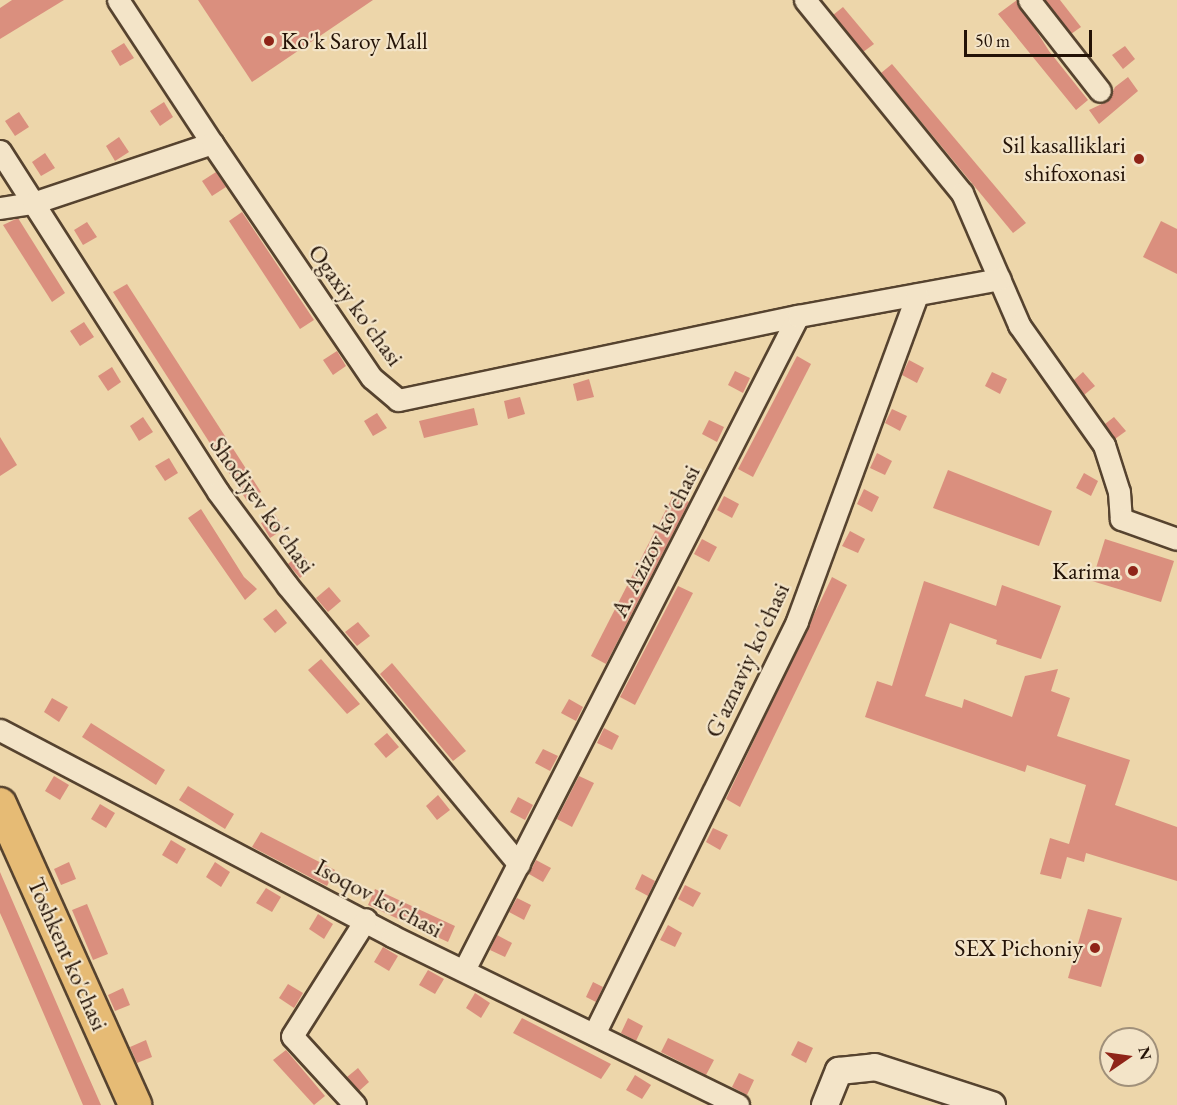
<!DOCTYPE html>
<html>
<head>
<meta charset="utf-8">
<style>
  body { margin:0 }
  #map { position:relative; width:1177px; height:1105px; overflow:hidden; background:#edd6aa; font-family:"EB Garamond",serif }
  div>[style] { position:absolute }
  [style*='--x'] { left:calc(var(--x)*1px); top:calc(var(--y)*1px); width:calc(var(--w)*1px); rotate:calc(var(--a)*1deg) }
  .building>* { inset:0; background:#da8f7e }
  .roads { filter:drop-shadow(2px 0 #56432f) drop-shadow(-2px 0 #56432f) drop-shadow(0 2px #56432f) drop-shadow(0 -2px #56432f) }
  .minor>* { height:21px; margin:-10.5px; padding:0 10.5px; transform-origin:10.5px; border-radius:10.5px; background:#f3e4c8 }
  .tertiary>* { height:26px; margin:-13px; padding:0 13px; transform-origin:13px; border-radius:13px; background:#f3e4c8 }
  .primary>* { height:32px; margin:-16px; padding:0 16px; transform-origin:16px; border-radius:16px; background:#e6bb75 }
  .dots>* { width:16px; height:16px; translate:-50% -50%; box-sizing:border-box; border:3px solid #f3e4c8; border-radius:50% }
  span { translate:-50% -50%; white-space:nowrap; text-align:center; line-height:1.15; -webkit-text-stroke:4.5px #f3e4c8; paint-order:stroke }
  .poi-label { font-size:24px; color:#231206 }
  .left { translate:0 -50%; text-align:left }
  .right { translate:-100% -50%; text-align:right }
  .street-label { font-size:24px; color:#231206 }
  .north { position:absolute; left:1099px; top:1027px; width:60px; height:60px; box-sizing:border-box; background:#f3e4c8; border:2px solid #a0907a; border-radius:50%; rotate:77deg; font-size:16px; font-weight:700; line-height:24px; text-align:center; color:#231206 }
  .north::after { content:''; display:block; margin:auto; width:21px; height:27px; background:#8f2418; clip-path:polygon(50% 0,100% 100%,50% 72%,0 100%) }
  .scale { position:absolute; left:964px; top:30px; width:128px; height:27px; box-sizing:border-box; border:3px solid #231206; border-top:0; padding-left:8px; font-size:18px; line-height:21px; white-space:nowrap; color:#231206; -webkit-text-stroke:4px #f3e4c8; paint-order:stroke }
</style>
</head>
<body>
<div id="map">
  <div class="building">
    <div style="clip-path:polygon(12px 0,64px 0,0 39px,0 8px)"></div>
    <div style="clip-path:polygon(198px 0,373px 0,252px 82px)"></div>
    <div style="clip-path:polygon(1017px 0,1049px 51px,1088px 100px,1076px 110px,998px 14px)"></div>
    <div style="clip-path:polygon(1045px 0,1060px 0,1081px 27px,1071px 34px)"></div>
    <div style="clip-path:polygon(843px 7px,874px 44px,863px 52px,833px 15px)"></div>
    <div style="clip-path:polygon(124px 43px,134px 58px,120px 66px,111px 51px)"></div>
    <div style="clip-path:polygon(1125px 46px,1135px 59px,1123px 69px,1112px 55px)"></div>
    <div style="clip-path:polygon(892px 64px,1026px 223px,1013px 233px,881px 73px)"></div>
    <div style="clip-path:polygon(1128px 77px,1138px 91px,1099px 124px,1089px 110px,1108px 101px,1115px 87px)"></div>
    <div style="clip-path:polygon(164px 102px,173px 117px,160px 126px,150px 111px)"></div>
    <div style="clip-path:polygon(19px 112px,29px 127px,15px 136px,5px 121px)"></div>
    <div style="clip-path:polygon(119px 137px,129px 152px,115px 161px,106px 146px)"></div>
    <div style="clip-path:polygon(45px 153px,55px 168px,41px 176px,32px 162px)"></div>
    <div style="clip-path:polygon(216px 172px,226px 187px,212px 196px,202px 181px)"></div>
    <div style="clip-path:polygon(242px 212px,314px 320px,300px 329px,229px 221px)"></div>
    <div style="clip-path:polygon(18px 218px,65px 293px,52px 302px,3px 225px)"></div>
    <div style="clip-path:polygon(1161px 221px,1177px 229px,1177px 274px,1143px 257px)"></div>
    <div style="clip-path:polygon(87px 222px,97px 237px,83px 245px,74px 230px)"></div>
    <div style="clip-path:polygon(127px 284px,261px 492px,247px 501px,113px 292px)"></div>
    <div style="clip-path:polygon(84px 322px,94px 337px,80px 346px,70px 331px)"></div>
    <div style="clip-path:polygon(337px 351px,346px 366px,333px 375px,323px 360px)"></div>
    <div style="clip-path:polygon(797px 356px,811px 364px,753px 477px,738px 469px)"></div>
    <div style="clip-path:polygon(909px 360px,924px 368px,917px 383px,902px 375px)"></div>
    <div style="clip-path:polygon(112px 367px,121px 382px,108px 391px,98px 376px)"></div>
    <div style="clip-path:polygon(735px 371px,750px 378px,743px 393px,728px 385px)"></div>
    <div style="clip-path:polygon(992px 372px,1007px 379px,1000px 394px,985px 386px)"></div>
    <div style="clip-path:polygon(1083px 372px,1095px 386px,1084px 395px,1074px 380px)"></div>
    <div style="clip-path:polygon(589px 379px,594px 397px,577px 401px,573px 384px)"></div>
    <div style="clip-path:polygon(520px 397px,525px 414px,508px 419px,504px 401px)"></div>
    <div style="clip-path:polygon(474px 408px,478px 425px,424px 438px,419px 421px)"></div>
    <div style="clip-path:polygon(892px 409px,907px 416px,900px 431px,885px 423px)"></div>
    <div style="clip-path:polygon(377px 413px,387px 428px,373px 436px,364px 421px)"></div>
    <div style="clip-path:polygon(143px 417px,153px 432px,139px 441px,130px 426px)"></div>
    <div style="clip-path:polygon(1114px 417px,1126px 431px,1115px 439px,1105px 424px)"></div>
    <div style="clip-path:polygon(709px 420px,724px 427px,717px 442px,702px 434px)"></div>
    <div style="clip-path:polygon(0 437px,17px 465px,0 476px)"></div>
    <div style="clip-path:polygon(877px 453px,892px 461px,885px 475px,870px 468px)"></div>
    <div style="clip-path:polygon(169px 458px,178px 473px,165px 481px,155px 466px)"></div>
    <div style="clip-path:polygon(948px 470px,1052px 511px,1039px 546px,933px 508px)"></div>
    <div style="clip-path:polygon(1084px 473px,1098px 481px,1091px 496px,1076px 488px)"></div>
    <div style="clip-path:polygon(864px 489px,879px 497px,872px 512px,857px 504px)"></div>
    <div style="clip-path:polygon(674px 494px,689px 502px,606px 664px,591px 656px)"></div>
    <div style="clip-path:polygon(724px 496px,739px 504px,732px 518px,717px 510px)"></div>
    <div style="clip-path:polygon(201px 509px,244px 577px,257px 589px,245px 600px,188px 518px)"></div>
    <div style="clip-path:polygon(275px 514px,284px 529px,270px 538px,261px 523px)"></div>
    <div style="clip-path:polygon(850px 531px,865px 539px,858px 553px,842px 546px)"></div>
    <div style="clip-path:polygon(702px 539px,717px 547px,709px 562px,694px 554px)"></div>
    <div style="clip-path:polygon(1105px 539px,1174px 561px,1161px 602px,1092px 581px)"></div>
    <div style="clip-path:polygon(301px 553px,313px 567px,300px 578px,288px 564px)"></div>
    <div style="clip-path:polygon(832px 577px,847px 585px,740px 807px,726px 799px)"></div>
    <div style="clip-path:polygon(924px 581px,996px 606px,1002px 585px,1061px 606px,1041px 659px,996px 644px,997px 640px,950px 623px,925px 696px,962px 708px,964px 699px,1012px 717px,1025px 676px,1058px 669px,1051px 691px,1070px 698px,1057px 736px,1130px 760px,1115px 805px,1177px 827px,1177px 881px,1086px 853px,1084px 862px,1067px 857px,1061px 879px,1040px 874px,1050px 838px,1069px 844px,1086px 785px,1027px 765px,1025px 772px,865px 717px,877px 681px,892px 686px)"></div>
    <div style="clip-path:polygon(678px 586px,693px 593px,635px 705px,620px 697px)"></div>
    <div style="clip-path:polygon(329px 587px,341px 601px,328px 612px,316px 598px)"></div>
    <div style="clip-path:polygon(276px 609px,287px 623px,275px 633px,263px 619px)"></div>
    <div style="clip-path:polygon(358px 622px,370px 636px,357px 646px,345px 632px)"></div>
    <div style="clip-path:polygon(321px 659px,360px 704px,347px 714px,308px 670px)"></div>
    <div style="clip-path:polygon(392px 663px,466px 751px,453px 761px,380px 674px)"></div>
    <div style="clip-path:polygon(52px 698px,68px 707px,59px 722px,44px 712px)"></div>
    <div style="clip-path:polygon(569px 699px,583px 707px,576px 721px,561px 713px)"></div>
    <div style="clip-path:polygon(91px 723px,165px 770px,156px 785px,82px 737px)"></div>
    <div style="clip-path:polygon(604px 728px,619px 736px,612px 750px,597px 743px)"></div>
    <div style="clip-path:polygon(387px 733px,399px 747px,386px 758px,374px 744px)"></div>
    <div style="clip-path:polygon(543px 749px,558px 756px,550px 771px,535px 763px)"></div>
    <div style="clip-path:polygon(54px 776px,69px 785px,60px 800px,45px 791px)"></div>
    <div style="clip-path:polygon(579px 776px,594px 783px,572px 827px,557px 819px)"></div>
    <div style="clip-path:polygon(188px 786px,234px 814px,225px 829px,179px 800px)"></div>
    <div style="clip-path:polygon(438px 795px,450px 810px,437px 820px,426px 806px)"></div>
    <div style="clip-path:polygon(518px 797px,533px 805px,525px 820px,510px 812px)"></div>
    <div style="clip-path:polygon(100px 804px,115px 813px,106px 828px,91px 819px)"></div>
    <div style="clip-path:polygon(713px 828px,728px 835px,720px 850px,706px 842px)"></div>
    <div style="clip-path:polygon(261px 832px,335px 870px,327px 886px,252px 847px)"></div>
    <div style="clip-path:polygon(171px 840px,186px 849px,177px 864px,162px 855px)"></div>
    <div style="clip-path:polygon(536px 860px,551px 868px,543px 882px,529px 874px)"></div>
    <div style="clip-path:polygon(69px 862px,76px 879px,61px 885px,54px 869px)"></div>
    <div style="clip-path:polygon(215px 862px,230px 872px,221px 887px,206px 877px)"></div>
    <div style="clip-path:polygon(0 872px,82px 1062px,101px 1105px,83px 1105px,5px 924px,0 913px)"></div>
    <div style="clip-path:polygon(642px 874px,655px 881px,648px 896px,635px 889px)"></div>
    <div style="clip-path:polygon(685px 885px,701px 893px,693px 907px,678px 899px)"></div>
    <div style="clip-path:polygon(266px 888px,281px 897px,272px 912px,256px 903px)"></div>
    <div style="clip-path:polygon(375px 889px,455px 926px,448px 942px,368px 905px)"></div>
    <div style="clip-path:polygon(517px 898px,531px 905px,524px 920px,509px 912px)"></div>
    <div style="clip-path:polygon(87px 904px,108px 954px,93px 960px,72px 910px)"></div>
    <div style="clip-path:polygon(1088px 909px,1122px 918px,1101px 987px,1068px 978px)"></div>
    <div style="clip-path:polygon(318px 914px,333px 924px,324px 939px,309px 929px)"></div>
    <div style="clip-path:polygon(668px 925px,682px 933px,675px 947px,660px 940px)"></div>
    <div style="clip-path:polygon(497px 935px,512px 943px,505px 957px,490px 950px)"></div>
    <div style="clip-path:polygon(383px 947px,398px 956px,389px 971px,374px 962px)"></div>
    <div style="clip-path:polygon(428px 970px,444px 979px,435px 994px,419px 985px)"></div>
    <div style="clip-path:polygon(593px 982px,603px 987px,596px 1002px,586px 997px)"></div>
    <div style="clip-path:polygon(288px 984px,303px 993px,294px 1008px,279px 998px)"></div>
    <div style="clip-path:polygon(123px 988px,130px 1005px,115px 1011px,108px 995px)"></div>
    <div style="clip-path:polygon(475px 993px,490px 1003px,481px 1018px,466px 1008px)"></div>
    <div style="clip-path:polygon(522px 1018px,611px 1064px,601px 1079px,513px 1033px)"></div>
    <div style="clip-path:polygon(628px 1018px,643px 1026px,636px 1041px,621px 1033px)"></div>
    <div style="clip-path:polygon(668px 1038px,714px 1060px,706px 1075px,661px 1052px)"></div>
    <div style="clip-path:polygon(146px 1040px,152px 1057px,137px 1063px,130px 1047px)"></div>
    <div style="clip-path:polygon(798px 1041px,813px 1048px,806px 1063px,791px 1055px)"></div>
    <div style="clip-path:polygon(286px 1050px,325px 1096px,314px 1105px,273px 1060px)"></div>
    <div style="clip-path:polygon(358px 1068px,369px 1082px,359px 1091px,347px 1077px)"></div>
    <div style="clip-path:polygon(739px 1073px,754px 1080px,747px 1095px,732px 1087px)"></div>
    <div style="clip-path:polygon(635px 1075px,651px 1085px,642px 1099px,626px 1090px)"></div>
  </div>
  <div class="roads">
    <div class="minor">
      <div style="--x:118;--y:0;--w:171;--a:56.7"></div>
      <div style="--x:805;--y:0;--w:249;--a:50.9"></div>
      <div style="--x:962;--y:193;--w:144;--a:66.6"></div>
      <div style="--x:1019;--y:325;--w:147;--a:54.7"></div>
      <div style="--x:1104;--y:445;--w:49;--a:72.3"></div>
      <div style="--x:1119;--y:492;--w:27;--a:86"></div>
      <div style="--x:1121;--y:519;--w:59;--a:19.7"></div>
      <div style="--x:1029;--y:0;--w:115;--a:52"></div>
      <div style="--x:0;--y:151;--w:405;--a:57.4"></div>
      <div style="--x:218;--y:492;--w:116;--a:53.4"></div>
      <div style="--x:287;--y:585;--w:363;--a:50.3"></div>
      <div style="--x:0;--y:208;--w:33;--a:-9"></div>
      <div style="--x:33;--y:203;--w:189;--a:-18.5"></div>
      <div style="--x:212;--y:143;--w:284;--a:55.8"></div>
      <div style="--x:372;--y:378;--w:34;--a:40"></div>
      <div style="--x:398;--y:400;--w:409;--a:-11.9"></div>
      <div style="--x:0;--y:730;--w:443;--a:27.7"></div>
      <div style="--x:392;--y:936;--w:385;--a:26"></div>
      <div style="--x:464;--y:970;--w:734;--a:-62.95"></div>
      <div style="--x:798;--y:316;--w:205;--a:-10.4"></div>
      <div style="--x:594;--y:1034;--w:460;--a:-63.8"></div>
      <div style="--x:797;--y:621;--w:348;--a:-69.8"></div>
      <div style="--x:355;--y:1105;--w:93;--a:-132.4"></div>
      <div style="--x:292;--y:1036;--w:138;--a:-57.7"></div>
    </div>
    <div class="tertiary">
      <div style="--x:825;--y:1105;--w:37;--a:-68"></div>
      <div style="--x:839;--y:1071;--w:36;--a:-6"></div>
      <div style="--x:875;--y:1067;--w:123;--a:18"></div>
    </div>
    <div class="primary">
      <div style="--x:0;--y:804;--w:330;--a:65.8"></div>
    </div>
  </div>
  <div class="dots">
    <div style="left:269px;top:41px;background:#8f2418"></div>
    <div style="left:1139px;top:159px;background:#8f2418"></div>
    <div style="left:1133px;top:571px;background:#8f2418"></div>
    <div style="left:1095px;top:948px;background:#8f2418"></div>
  </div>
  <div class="poi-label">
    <span class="left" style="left:281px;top:41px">Ko'k Saroy Mall</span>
    <span class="right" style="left:1126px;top:159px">Sil kasalliklari<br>shifoxonasi</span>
    <span class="right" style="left:1120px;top:571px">Karima</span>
    <span class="right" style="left:1083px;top:948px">SEX Pichoniy</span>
  </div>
  <div class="street-label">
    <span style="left:356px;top:305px;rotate:54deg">Ogaxiy ko'chasi</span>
    <span style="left:263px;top:505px;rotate:54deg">Shodiyev ko'chasi</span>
    <span style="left:655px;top:541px;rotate:-63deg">A. Azizov ko'chasi</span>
    <span style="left:747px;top:660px;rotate:-65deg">G'aznaviy ko'chasi</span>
    <span style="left:379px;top:898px;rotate:28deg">Isoqov ko'chasi</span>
    <span style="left:68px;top:954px;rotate:66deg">Toshkent ko'chasi</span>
  </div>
  <div class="north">N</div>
  <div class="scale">50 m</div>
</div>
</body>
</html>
